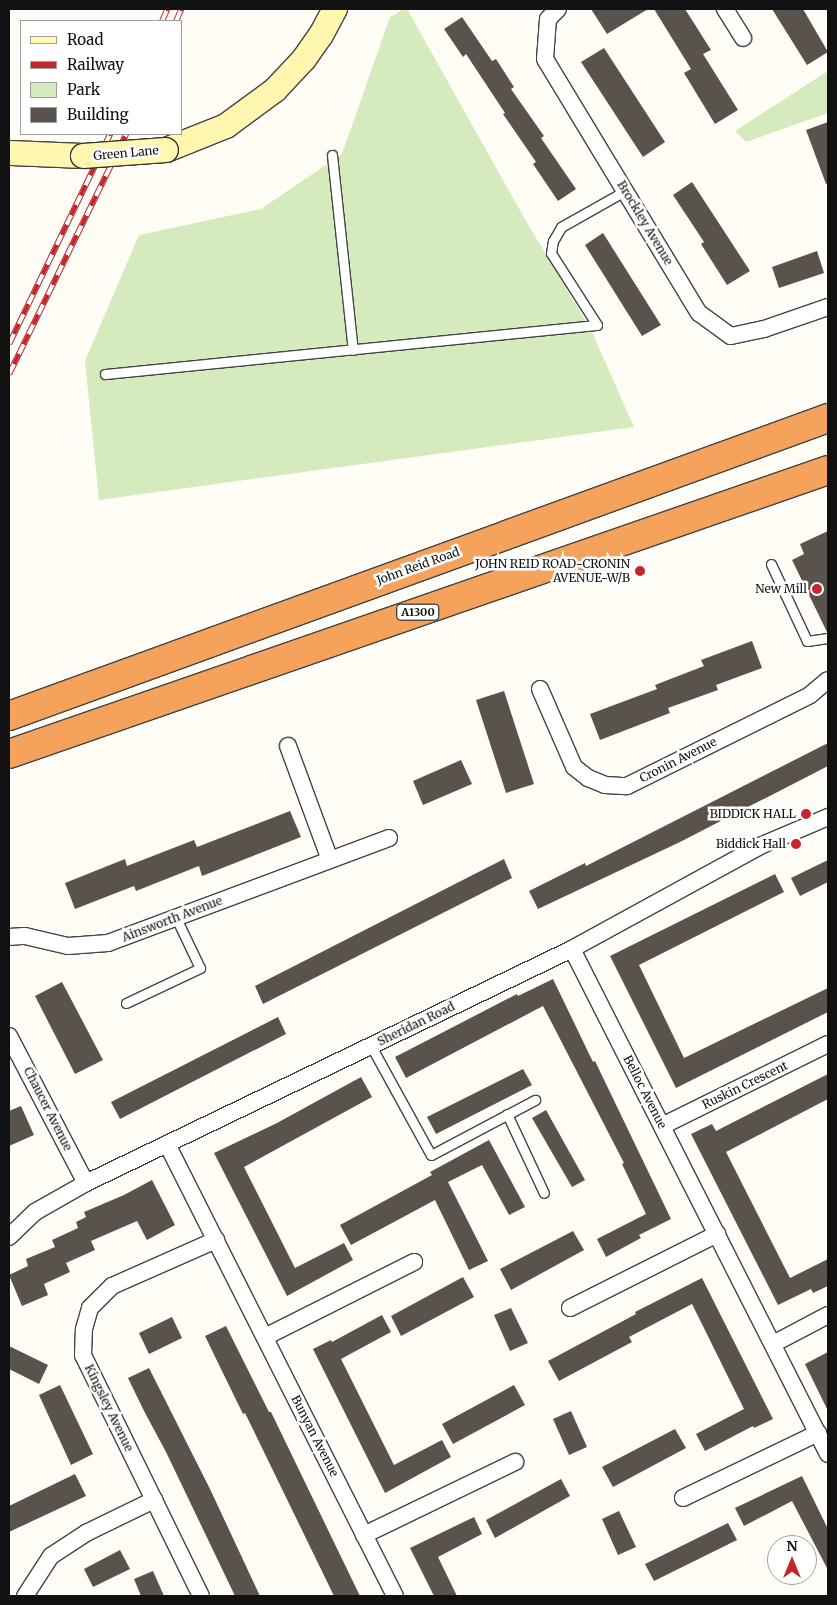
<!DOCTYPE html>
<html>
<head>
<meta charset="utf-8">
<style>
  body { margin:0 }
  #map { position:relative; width:837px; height:1605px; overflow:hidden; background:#fffdf5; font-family:Merriweather,serif }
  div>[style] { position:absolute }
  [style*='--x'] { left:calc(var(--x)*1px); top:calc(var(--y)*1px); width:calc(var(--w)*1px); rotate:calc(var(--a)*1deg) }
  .green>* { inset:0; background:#d5ebbd }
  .building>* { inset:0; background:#5a524d }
  .roads { filter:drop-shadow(1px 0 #444) drop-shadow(-1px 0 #444) drop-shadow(0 1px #444) drop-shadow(0 -1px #444) }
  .lane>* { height:9px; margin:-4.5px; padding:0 4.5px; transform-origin:4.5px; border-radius:4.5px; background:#fff }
  .street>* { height:16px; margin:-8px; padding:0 8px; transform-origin:8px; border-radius:8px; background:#fff }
  .secondary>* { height:24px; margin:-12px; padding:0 12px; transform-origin:12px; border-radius:12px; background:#fff6b0 }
  .highway>* { height:28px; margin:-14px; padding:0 14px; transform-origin:14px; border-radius:14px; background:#f5a25d }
  .rail>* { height:5.5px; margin-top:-2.75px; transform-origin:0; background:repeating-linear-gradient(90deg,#fff 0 11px,#c4262e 0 22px); box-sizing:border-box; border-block:1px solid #c4262e }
  .bridges { filter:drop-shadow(1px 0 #333) drop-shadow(-1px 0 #333) drop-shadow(0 1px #333) drop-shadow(0 -1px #333) }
  .secondary-bridge>* { height:24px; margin:-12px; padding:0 12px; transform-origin:12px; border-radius:12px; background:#fff6b0 }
  .dots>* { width:14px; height:14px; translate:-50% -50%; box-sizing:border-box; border:2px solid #fff; border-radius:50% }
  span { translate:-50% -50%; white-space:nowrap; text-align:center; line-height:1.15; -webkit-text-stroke:5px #fff; paint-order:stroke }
  .shield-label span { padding:1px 4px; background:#fff; border:1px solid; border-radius:4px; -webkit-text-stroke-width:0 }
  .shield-label { font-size:11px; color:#111; font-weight:700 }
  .street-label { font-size:12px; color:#111 }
  .poi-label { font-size:12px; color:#111 }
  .right { translate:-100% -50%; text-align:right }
  .frame { position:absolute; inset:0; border:10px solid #111; pointer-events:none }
  .legend { position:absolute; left:20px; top:20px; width:162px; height:115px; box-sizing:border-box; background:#fff; border:1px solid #a0a0a0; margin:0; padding:6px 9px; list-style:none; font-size:15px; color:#111 }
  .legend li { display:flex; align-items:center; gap:10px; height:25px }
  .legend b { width:25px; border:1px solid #a0a0a0 }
  .north { position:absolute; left:767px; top:1535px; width:50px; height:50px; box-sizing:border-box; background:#fff; border:1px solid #a0a0a0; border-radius:50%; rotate:0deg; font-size:14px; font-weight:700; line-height:20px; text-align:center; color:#111 }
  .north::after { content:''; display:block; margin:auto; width:18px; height:22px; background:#c4262e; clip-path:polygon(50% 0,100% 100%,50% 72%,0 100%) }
</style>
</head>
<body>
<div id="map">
  <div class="green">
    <div style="clip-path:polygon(404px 9px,407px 9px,526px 221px,592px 332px,634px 427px,99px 500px,85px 361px,139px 235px,261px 209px,342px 154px,390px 17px)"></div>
    <div style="clip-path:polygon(828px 71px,828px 113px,746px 142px,735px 131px)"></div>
  </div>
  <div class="building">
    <div style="clip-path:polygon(591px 9px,648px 9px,607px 34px)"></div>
    <div style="clip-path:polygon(654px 9px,685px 9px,711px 50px,703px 54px,738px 110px,715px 124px,684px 73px,691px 69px)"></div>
    <div style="clip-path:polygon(772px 9px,803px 9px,828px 52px,807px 65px)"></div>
    <div style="clip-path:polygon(462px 17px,492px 61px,496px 59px,514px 87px,511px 89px,544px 136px,541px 138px,576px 189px,558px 201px,533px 164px,536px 162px,503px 114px,505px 113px,466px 54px,463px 57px,444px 29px)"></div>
    <div style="clip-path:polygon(604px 48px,665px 142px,643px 157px,581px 62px)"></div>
    <div style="clip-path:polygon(828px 122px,828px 183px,826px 184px,806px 130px)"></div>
    <div style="clip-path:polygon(692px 182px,750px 271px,727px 285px,701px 244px,704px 242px,673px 195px)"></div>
    <div style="clip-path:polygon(603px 233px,661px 325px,642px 336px,585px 245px)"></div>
    <div style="clip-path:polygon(817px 251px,824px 273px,779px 288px,772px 267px)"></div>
    <div style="clip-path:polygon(828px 531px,828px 632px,827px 632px,792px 560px,804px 554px,800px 544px)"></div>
    <div style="clip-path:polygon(752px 641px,762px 668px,716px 685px,718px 690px,668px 708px,670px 713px,600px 740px,590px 714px,657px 689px,655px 685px,704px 666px,701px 660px)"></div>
    <div style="clip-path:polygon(504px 691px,534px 784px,506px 793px,476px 700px)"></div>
    <div style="clip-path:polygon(828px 743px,828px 766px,680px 842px,538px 909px,529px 891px,585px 863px,586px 866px)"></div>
    <div style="clip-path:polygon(461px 760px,472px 784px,423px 805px,413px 781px)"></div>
    <div style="clip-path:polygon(290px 811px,301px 837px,202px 876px,199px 866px,136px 891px,134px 886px,75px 909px,65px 883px,125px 859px,127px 866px,194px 840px,197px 847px)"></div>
    <div style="clip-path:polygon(504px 859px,512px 878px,263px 1004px,255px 986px)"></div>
    <div style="clip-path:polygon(828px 860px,828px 882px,800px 896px,791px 878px)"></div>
    <div style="clip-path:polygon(775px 874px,784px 892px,639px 965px,684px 1058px,828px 988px,828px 1012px,676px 1088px,610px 956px)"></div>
    <div style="clip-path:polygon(553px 979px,593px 1062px,595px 1061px,671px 1219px,639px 1235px,641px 1238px,606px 1257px,597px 1239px,646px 1214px,622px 1164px,624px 1163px,543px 1006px,406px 1078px,395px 1057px,517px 994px,518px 996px)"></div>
    <div style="clip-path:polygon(62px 982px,103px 1060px,75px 1074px,35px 996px)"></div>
    <div style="clip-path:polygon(278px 1017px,286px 1034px,120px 1119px,111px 1102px)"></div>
    <div style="clip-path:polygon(523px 1069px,532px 1085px,436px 1134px,427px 1117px)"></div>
    <div style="clip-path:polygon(828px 1074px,828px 1099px,726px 1152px,790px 1278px,828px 1259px,828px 1286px,813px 1293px,811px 1289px,778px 1305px,691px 1134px,712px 1124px,716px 1131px)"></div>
    <div style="clip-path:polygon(361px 1077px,372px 1097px,244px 1167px,295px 1268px,344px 1243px,353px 1260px,287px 1296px,214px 1153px,277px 1123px)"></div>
    <div style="clip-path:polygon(21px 1106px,34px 1135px,9px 1146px,9px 1111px)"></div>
    <div style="clip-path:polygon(546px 1110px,585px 1180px,572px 1187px,532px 1118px)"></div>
    <div style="clip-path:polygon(489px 1140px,525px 1207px,509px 1215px,482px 1165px,448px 1182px,488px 1261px,469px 1270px,435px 1200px,351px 1245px,340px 1225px,432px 1175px,430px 1172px)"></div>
    <div style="clip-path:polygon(152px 1180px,175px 1225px,147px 1240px,137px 1221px,91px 1241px,95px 1250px,66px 1263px,70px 1272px,44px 1284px,48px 1295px,22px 1306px,9px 1275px,28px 1266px,26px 1259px,55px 1247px,52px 1240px,78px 1228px,76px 1222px,86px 1217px,84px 1212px,124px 1195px)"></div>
    <div style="clip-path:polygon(573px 1231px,584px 1250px,511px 1290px,500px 1269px)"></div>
    <div style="clip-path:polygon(463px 1277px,474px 1297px,401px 1336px,391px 1316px)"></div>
    <div style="clip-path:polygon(702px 1278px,773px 1419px,754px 1428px,753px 1426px,705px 1451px,696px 1434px,744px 1409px,692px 1304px,629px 1337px,632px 1342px,559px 1381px,548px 1361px,636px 1314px,635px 1312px)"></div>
    <div style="clip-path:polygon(511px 1308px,528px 1343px,510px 1351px,494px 1315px)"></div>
    <div style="clip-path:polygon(382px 1315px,391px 1332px,341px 1359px,394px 1465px,442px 1440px,451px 1457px,385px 1493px,313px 1349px,331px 1340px,332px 1342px)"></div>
    <div style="clip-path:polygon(172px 1317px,182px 1338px,149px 1354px,139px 1333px)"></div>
    <div style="clip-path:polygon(226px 1326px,269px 1412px,271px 1412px,360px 1596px,334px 1596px,245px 1413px,243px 1414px,221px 1369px,205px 1336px)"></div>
    <div style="clip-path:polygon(9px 1346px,48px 1365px,39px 1384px,9px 1369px)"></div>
    <div style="clip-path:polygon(828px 1352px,828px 1411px,805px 1364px)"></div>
    <div style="clip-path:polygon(149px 1368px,210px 1489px,260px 1596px,235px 1596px,166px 1452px,144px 1411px,128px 1378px)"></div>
    <div style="clip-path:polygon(60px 1385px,93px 1454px,71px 1465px,39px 1395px)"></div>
    <div style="clip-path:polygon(514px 1385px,525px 1405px,453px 1444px,442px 1424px)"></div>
    <div style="clip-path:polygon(571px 1411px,587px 1447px,569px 1455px,553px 1419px)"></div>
    <div style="clip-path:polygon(675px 1429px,686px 1448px,613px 1487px,602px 1467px)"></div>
    <div style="clip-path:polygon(75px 1474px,86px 1496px,9px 1532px,9px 1506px)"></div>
    <div style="clip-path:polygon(802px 1476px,828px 1529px,828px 1570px,792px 1501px,744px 1526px,735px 1508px)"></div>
    <div style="clip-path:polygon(561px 1479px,570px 1496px,495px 1538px,486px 1520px)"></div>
    <div style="clip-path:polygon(619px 1511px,636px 1547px,618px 1555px,602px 1519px)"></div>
    <div style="clip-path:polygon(474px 1517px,482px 1534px,438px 1557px,457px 1596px,434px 1596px,410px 1548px)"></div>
    <div style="clip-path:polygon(728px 1523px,737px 1540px,654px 1581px,645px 1564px)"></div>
    <div style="clip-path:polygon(120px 1550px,130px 1569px,93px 1587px,84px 1569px)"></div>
    <div style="clip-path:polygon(153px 1571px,164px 1596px,141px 1596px,134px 1579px)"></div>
  </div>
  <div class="roads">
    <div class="lane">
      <div style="--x:332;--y:155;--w:196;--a:83.9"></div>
      <div style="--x:105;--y:374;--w:494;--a:-5.7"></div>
      <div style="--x:597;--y:325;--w:85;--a:-122.6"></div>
      <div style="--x:551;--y:253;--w:12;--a:-81"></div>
      <div style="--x:553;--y:241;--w:16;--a:-60"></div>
      <div style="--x:561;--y:227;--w:73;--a:-29.4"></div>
      <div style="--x:771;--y:564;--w:85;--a:64.9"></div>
      <div style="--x:807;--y:641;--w:21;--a:-8"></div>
      <div style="--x:126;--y:1003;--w:82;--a:-25.3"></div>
      <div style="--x:200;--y:968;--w:55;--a:-115.6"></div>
      <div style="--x:371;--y:1046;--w:124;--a:61.2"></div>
      <div style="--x:431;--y:1155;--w:118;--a:-27.9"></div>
      <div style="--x:507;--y:1114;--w:87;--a:64.9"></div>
    </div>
    <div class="street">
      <div style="--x:558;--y:9;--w:14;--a:135"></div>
      <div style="--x:548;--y:19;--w:40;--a:94.3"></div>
      <div style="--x:545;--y:59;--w:297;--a:58.8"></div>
      <div style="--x:699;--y:313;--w:39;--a:36"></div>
      <div style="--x:731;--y:336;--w:34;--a:-12"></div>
      <div style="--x:764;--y:329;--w:68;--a:-19"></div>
      <div style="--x:725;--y:9;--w:34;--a:58"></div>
      <div style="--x:540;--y:689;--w:85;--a:66.4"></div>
      <div style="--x:574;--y:767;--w:18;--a:38"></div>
      <div style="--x:588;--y:778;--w:18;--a:22"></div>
      <div style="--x:605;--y:785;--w:22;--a:3"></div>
      <div style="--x:627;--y:786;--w:204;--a:-26.4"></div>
      <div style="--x:810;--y:695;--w:23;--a:-40"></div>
      <div style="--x:288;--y:746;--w:121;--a:69.8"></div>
      <div style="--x:9;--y:937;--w:16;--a:-4"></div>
      <div style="--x:25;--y:936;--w:44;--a:13.1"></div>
      <div style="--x:68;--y:946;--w:40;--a:-4.3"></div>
      <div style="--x:108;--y:943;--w:300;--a:-20.5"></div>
      <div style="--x:572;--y:949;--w:566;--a:63.12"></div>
      <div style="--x:9;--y:1036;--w:166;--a:62.4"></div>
      <div style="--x:662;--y:1126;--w:185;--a:-26.3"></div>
      <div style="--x:167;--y:1144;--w:506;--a:63.23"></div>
      <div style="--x:9;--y:1237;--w:36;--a:-44"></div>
      <div style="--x:35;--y:1212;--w:59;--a:-29.6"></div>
      <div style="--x:86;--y:1183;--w:539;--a:-25.71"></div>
      <div style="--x:572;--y:949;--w:214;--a:-28.7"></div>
      <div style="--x:760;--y:846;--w:74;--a:-23.1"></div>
      <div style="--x:570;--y:1308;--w:165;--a:-26.7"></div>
      <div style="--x:265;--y:1337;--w:167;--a:-26.7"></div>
      <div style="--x:773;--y:1344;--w:62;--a:-27.8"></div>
      <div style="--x:683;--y:1498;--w:150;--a:-25.7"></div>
      <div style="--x:364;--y:1535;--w:168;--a:-25.8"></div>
      <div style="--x:25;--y:1596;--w:48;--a:-57"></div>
      <div style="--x:51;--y:1556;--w:42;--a:-33.3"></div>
      <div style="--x:86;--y:1533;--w:76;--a:-25.9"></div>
      <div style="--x:201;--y:1596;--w:268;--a:-116.1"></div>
      <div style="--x:83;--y:1355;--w:26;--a:-88"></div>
      <div style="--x:84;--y:1329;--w:22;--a:-74"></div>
      <div style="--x:90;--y:1308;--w:31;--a:-45"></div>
      <div style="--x:112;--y:1286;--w:114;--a:-23.9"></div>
    </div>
    <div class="secondary">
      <div style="--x:166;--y:150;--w:65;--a:-21.8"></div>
      <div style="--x:226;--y:126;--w:61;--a:-36.3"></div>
      <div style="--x:275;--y:90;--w:42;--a:-46.9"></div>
      <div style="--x:304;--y:59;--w:29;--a:-55"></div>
      <div style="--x:321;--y:35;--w:30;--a:-62"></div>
      <div style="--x:9;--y:153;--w:74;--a:2.3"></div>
    </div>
    <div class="highway">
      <div style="--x:9;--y:716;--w:872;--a:-19.99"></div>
      <div style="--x:9;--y:754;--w:867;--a:-19.12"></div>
    </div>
  </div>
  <div class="rail">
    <div style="--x:162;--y:21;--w:13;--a:-67"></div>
    <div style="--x:176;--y:21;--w:13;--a:-67"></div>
    <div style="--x:9;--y:344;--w:233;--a:-64.3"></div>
    <div style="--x:9;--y:374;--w:267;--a:-64"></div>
  </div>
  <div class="bridges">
    <div class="secondary-bridge">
      <div style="--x:83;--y:156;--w:83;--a:-4.1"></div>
    </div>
  </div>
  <div class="dots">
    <div style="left:640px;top:571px;background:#c4262e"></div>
    <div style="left:817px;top:589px;background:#c4262e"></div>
    <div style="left:806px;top:814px;background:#c4262e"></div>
    <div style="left:796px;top:844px;background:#c4262e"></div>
  </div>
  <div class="shield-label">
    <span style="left:418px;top:612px">A1300</span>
  </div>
  <div class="street-label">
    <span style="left:126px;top:153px;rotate:-5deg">Green Lane</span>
    <span style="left:645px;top:223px;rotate:59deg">Brockley Avenue</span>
    <span style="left:418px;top:566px;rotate:-20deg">John Reid Road</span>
    <span style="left:678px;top:760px;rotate:-27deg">Cronin Avenue</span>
    <span style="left:172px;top:919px;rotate:-21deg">Ainsworth Avenue</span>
    <span style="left:416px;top:1024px;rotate:-26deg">Sheridan Road</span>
    <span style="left:745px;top:1085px;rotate:-26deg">Ruskin Crescent</span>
    <span style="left:645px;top:1092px;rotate:63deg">Belloc Avenue</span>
    <span style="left:48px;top:1109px;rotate:63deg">Chaucer Avenue</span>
    <span style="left:109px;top:1408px;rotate:64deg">Kingsley Avenue</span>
    <span style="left:315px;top:1436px;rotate:63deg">Bunyan Avenue</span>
  </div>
  <div class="poi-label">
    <span class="right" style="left:630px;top:571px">JOHN REID ROAD-CRONIN<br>AVENUE-W/B</span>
    <span class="right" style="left:807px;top:589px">New Mill</span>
    <span class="right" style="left:796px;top:814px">BIDDICK HALL</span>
    <span class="right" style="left:786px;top:844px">Biddick Hall</span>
  </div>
  <div class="frame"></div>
  <ul class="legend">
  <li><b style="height:6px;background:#fff6b0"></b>Road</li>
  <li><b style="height:6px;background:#c4262e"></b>Railway</li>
  <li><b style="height:14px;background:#d5ebbd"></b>Park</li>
  <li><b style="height:14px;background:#5a524d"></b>Building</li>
  </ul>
  <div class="north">N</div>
</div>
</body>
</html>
